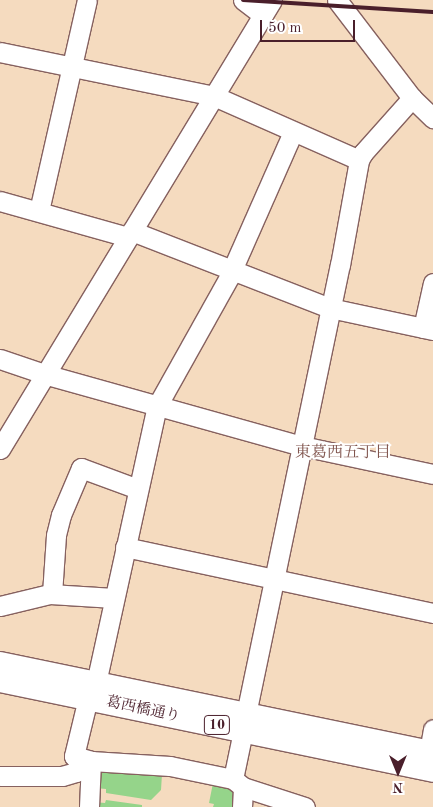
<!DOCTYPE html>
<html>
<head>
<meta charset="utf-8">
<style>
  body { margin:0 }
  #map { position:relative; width:433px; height:807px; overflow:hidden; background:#f5dbbf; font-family:"Old Standard TT","Noto Serif JP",serif }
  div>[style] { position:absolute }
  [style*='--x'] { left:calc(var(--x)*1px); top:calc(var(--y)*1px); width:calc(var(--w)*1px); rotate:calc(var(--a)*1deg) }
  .green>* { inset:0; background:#95d48a }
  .roads { filter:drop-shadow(1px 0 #86615f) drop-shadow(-1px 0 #86615f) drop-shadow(0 1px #86615f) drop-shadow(0 -1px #86615f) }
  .minor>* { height:19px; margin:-9.5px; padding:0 9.5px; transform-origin:9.5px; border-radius:9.5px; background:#fff }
  .major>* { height:22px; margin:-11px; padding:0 11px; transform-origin:11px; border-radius:11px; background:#fff }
  .rail>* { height:4px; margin:-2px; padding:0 2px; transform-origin:2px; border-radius:2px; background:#4a1f2b }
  span { translate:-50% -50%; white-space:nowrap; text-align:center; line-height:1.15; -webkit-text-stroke:4px #fff; paint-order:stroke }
  .shield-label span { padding:1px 4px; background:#fff; border:1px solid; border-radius:4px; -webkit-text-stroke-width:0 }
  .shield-label { font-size:14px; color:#4a1f2b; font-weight:700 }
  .street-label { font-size:15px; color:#4a1f2b }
  .neighbourhood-label { font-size:16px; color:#80554e }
  .north { position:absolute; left:373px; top:747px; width:50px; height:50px; -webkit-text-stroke:4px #fff; paint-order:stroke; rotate:180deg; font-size:14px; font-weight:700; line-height:20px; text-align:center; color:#4a1f2b }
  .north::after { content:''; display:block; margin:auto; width:18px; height:22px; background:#4a1f2b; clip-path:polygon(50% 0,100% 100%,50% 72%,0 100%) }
  .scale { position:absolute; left:260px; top:20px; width:95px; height:22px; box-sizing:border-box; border:2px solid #4a1f2b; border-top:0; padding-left:6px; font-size:15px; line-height:18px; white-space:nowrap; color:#4a1f2b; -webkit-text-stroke:4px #fff; paint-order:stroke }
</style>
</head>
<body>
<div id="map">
  <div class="green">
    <div style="clip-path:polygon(97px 768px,162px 774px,161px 790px,151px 800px,106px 793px,106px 789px,95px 788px)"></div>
    <div style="clip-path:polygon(213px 783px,231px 790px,235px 796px,234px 807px,213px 807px,214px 804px,209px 803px)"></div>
    <div style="clip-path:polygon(106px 800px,142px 805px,142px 807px,94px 807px,94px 802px,105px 803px)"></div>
  </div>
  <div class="roads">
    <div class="minor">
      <div style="--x:243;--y:0;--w:25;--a:37"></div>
      <div style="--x:337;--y:0;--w:123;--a:52.6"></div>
      <div style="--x:412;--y:98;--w:29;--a:44"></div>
      <div style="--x:0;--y:52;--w:218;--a:11.6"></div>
      <div style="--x:214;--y:96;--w:158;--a:23.8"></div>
      <div style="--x:359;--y:160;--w:8;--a:-60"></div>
      <div style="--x:363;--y:153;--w:74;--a:-48.3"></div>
      <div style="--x:0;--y:201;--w:133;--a:15.7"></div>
      <div style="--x:39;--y:211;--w:216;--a:-77.2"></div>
      <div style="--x:132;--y:231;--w:212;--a:21.3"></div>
      <div style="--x:330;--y:308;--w:105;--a:12.1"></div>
      <div style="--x:423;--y:328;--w:46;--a:-77.5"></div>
      <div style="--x:0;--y:359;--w:46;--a:18.8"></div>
      <div style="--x:44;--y:374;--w:268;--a:15.6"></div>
      <div style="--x:302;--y:446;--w:134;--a:12.1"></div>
      <div style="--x:0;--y:449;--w:525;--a:-58.79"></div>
      <div style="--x:125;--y:547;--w:315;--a:12.1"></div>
      <div style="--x:52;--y:594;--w:59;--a:-86.1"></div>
      <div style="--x:56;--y:535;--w:21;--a:-76"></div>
      <div style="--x:61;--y:515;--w:51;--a:-66.9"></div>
      <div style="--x:81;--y:468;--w:61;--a:20.2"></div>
      <div style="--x:0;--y:606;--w:51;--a:-13.5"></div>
      <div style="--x:50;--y:594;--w:64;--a:3.6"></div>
      <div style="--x:96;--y:683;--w:284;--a:-77.6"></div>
      <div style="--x:157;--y:406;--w:148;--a:-60.8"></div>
      <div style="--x:229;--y:277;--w:158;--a:-66.2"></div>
      <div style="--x:88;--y:698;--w:60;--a:103.6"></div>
      <div style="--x:74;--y:756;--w:18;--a:16"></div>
      <div style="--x:91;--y:761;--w:46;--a:92.5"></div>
      <div style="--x:246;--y:714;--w:459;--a:-78.2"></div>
      <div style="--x:340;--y:265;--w:107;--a:-79.7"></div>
      <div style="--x:429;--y:752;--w:23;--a:-80"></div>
      <div style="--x:0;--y:776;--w:62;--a:0"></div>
      <div style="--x:62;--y:776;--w:15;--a:-16"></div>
      <div style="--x:76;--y:772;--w:19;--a:-36"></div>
      <div style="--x:91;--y:761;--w:79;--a:3.6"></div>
      <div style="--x:170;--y:766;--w:64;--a:11.7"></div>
      <div style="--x:233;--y:779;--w:13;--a:39"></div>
      <div style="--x:243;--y:787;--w:65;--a:17.9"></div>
      <div style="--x:233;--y:779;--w:49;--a:-78.2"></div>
      <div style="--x:242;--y:807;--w:20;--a:-87"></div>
    </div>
    <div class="major">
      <div style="--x:0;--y:663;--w:442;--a:11.7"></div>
      <div style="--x:0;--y:681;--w:442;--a:11.7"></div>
    </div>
  </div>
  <div class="rail">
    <div style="--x:243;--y:0;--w:190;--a:3.6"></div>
  </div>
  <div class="shield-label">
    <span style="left:217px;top:725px">10</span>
  </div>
  <div class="street-label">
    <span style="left:143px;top:710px;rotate:12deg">葛西橋通り</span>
  </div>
  <div class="neighbourhood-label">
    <span style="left:343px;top:453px">東葛西五丁目</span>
  </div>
  <div class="north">N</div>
  <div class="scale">50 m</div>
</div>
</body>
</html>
